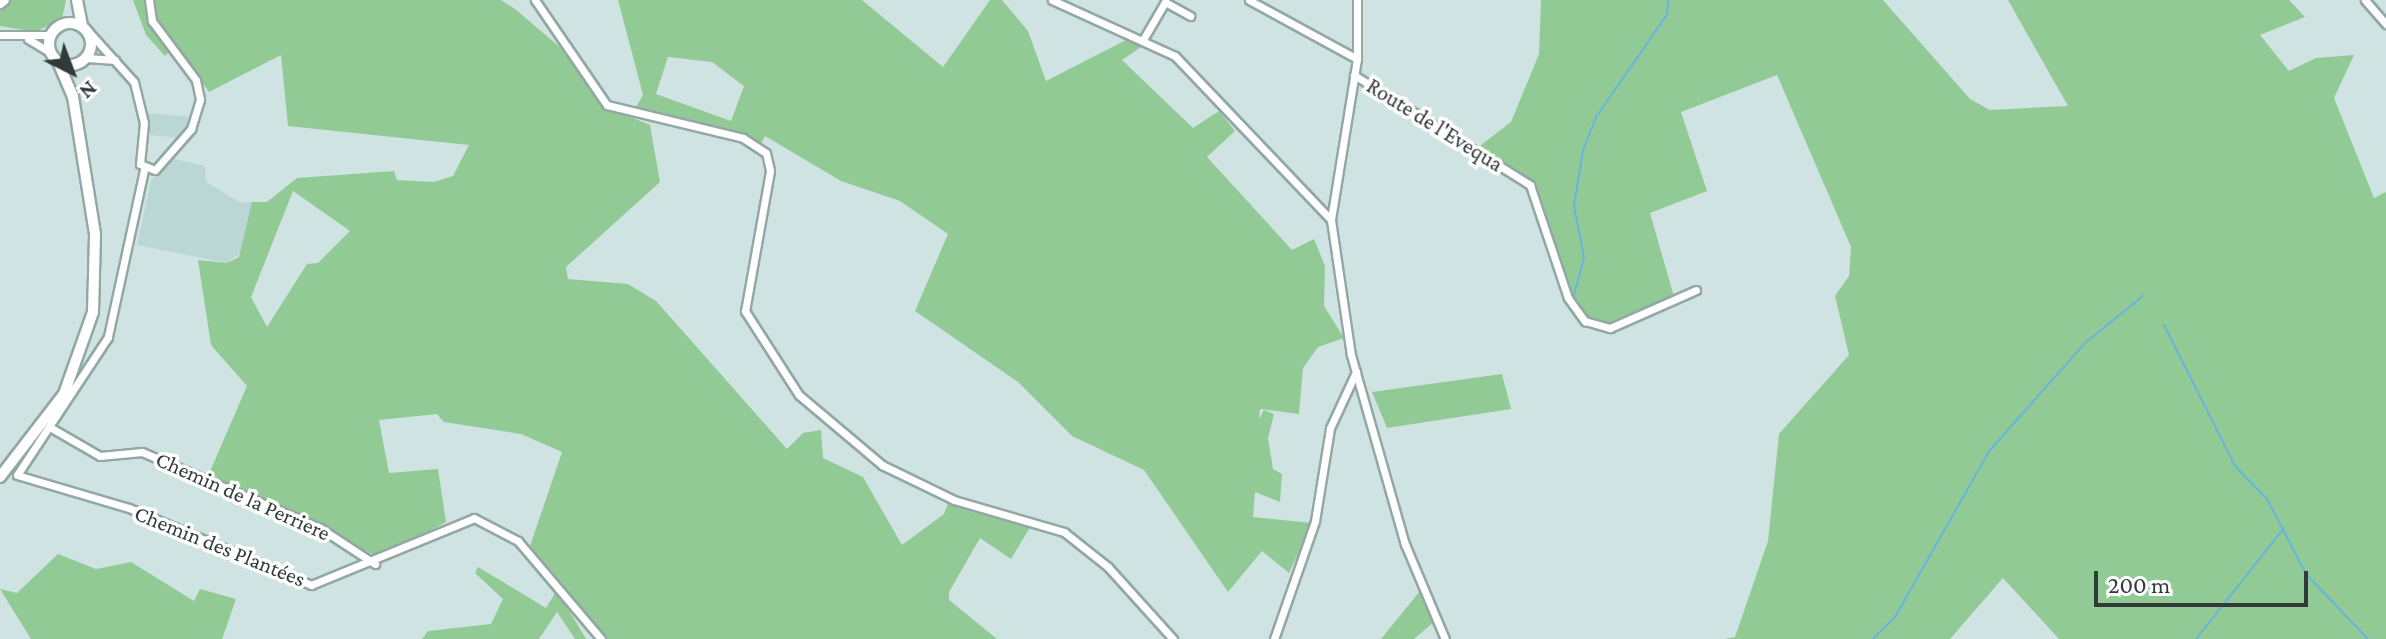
<!DOCTYPE html>
<html>
<head>
<meta charset="utf-8">
<style>
  body { margin:0 }
  #map { position:relative; width:2386px; height:639px; overflow:hidden; background:#cfe4e2; font-family:"Crimson Pro",serif }
  div>[style] { position:absolute }
  [style*='--x'] { left:calc(var(--x)*1px); top:calc(var(--y)*1px); width:calc(var(--w)*1px); rotate:calc(var(--a)*1deg) }
  .built>* { inset:0; background:#bad7d5 }
  .green>* { inset:0; background:#92ca96 }
  .stream>* { height:2px; margin:-1px; padding:0 1px; transform-origin:1px; border-radius:1px; background:#66b5de }
  .roads { filter:drop-shadow(2px 0 #93a7a5) drop-shadow(-2px 0 #93a7a5) drop-shadow(0 2px #93a7a5) drop-shadow(0 -2px #93a7a5) }
  .street>* { height:7px; margin:-3.5px; padding:0 3.5px; transform-origin:3.5px; border-radius:3.5px; background:#fff }
  .secondary>* { height:10px; margin:-5px; padding:0 5px; transform-origin:5px; border-radius:5px; background:#fff }
  .secondary>.ring { margin:-5px; padding:0; box-sizing:content-box; background:none; border:10px solid #fff; border-radius:50% }
  span { translate:-50% -50%; white-space:nowrap; text-align:center; line-height:1.15; -webkit-text-stroke:7px #fff; paint-order:stroke }
  .street-label { font-size:22px; color:#323a39 }
  .north { position:absolute; left:32px; top:32px; width:80px; height:80px; -webkit-text-stroke:6px #fff; paint-order:stroke; rotate:138deg; font-size:22px; font-weight:700; line-height:32px; text-align:center; color:#323a39 }
  .north::after { content:''; display:block; margin:auto; width:28px; height:36px; background:#323a39; clip-path:polygon(50% 0,100% 100%,50% 72%,0 100%) }
  .scale { position:absolute; left:2094px; top:571px; width:214px; height:36px; box-sizing:border-box; border:4px solid #323a39; border-top:0; padding-left:10px; font-size:24px; line-height:28px; white-space:nowrap; color:#323a39; -webkit-text-stroke:6px #fff; paint-order:stroke }
</style>
</head>
<body>
<div id="map">
  <div class="built">
    <div style="clip-path:polygon(148px 113px,192px 117px,179px 138px,150px 135px)"></div>
    <div style="clip-path:polygon(174px 159px,205px 166px,206px 182px,241px 203px,252px 202px,242px 252px,227px 263px,137px 245px,151px 181px)"></div>
  </div>
  <div class="green">
    <div style="clip-path:polygon(11px 0,66px 0,62px 19px,35px 32px,0 26px,0 7px)"></div>
    <div style="clip-path:polygon(133px 0,146px 0,151px 27px,169px 52px,165px 56px,146px 35px)"></div>
    <div style="clip-path:polygon(evenodd,153px 0,501px 0,515px 9px,562px 49px,602px 105px,650px 125px,660px 182px,566px 267px,568px 279px,628px 284px,656px 301px,787px 449px,803px 433px,821px 430px,823px 458px,863px 477px,902px 545px,944px 514px,949px 500px,1032px 524px,1011px 559px,980px 538px,949px 592px,949px 600px,997px 639px,605px 639px,529px 549px,562px 452px,521px 434px,444px 422px,437px 414px,379px 420px,389px 473px,438px 469px,446px 522px,381px 558px,208px 476px,247px 386px,211px 345px,198px 260px,227px 263px,239px 257px,252px 202px,267px 202px,297px 178px,394px 171px,397px 180px,434px 182px,453px 176px,469px 145px,288px 126px,281px 55px,209px 92px,156px 21px,153px 0,293px 191px,350px 231px,318px 263px,307px 264px,267px 327px,251px 297px,293px 191px)"></div>
    <div style="clip-path:polygon(evenodd,618px 0,862px 0,943px 67px,990px 0,1002px 0,1028px 31px,1046px 81px,1130px 38px,1144px 45px,1122px 60px,1193px 128px,1219px 111px,1235px 131px,1207px 157px,1292px 250px,1314px 239px,1325px 266px,1324px 306px,1344px 338px,1318px 347px,1303px 368px,1299px 414px,1260px 409px,1259px 419px,1264px 410px,1274px 414px,1268px 438px,1273px 469px,1282px 474px,1280px 502px,1255px 492px,1253px 517px,1312px 523px,1289px 573px,1262px 551px,1228px 592px,1144px 470px,1072px 436px,1018px 382px,915px 311px,948px 234px,900px 201px,841px 181px,765px 136px,761px 144px,633px 112px,643px 95px,618px 0,668px 57px,712px 62px,744px 86px,731px 121px,656px 94px,668px 57px)"></div>
    <div style="clip-path:polygon(1541px 0,1883px 0,1970px 99px,1990px 110px,2068px 106px,2008px 0,2289px 0,2305px 17px,2260px 35px,2289px 71px,2316px 58px,2354px 55px,2334px 98px,2374px 198px,2386px 192px,2386px 639px,2059px 639px,2003px 578px,1950px 639px,1724px 639px,1735px 637px,1768px 541px,1779px 434px,1849px 355px,1835px 296px,1849px 276px,1851px 247px,1777px 75px,1681px 112px,1707px 191px,1650px 213px,1675px 300px,1605px 326px,1585px 318px,1564px 280px,1537px 190px,1480px 155px,1481px 145px,1511px 122px,1539px 54px)"></div>
    <div style="clip-path:polygon(1502px 374px,1511px 409px,1387px 428px,1372px 392px)"></div>
    <div style="clip-path:polygon(58px 554px,96px 569px,131px 562px,194px 601px,200px 589px,236px 599px,222px 639px,31px 639px,0 589px,17px 593px)"></div>
    <div style="clip-path:polygon(478px 567px,546px 608px,557px 590px,586px 639px,575px 639px,557px 612px,539px 639px,422px 639px,428px 631px,491px 624px,503px 599px,475px 573px)"></div>
    <div style="clip-path:polygon(1420px 591px,1435px 621px,1414px 639px,1381px 639px)"></div>
  </div>
  <div class="stream">
    <div style="--x:1573;--y:298;--w:41;--a:-74.6"></div>
    <div style="--x:1584;--y:258;--w:53;--a:-100.9"></div>
    <div style="--x:1574;--y:206;--w:57;--a:-80.9"></div>
    <div style="--x:1583;--y:150;--w:35;--a:-68"></div>
    <div style="--x:1596;--y:117;--w:124;--a:-55.2"></div>
    <div style="--x:1667;--y:15;--w:15;--a:-86"></div>
    <div style="--x:2164;--y:325;--w:158;--a:63.3"></div>
    <div style="--x:2235;--y:466;--w:46;--a:45.9"></div>
    <div style="--x:2267;--y:499;--w:85;--a:62.5"></div>
    <div style="--x:2306;--y:574;--w:90;--a:46.4"></div>
    <div style="--x:1873;--y:639;--w:31;--a:-45"></div>
    <div style="--x:1895;--y:617;--w:192;--a:-60.4"></div>
    <div style="--x:1990;--y:450;--w:142;--a:-48.4"></div>
    <div style="--x:2084;--y:344;--w:77;--a:-39.2"></div>
    <div style="--x:2196;--y:639;--w:142;--a:-51.6"></div>
  </div>
  <div class="roads">
    <div class="street">
      <div style="--x:535;--y:0;--w:127;--a:55.6"></div>
      <div style="--x:607;--y:105;--w:140;--a:13.6"></div>
      <div style="--x:743;--y:138;--w:27;--a:33"></div>
      <div style="--x:766;--y:153;--w:18;--a:77"></div>
      <div style="--x:770;--y:171;--w:142;--a:100.1"></div>
      <div style="--x:745;--y:311;--w:100;--a:57.3"></div>
      <div style="--x:799;--y:395;--w:109;--a:40.1"></div>
      <div style="--x:882;--y:465;--w:80;--a:25.9"></div>
      <div style="--x:954;--y:500;--w:115;--a:16.2"></div>
      <div style="--x:1064;--y:532;--w:56;--a:38.5"></div>
      <div style="--x:1108;--y:567;--w:97;--a:47.9"></div>
      <div style="--x:1052;--y:0;--w:135;--a:24.5"></div>
      <div style="--x:1175;--y:56;--w:226;--a:46.4"></div>
      <div style="--x:1249;--y:0;--w:123;--a:28.6"></div>
      <div style="--x:1357;--y:0;--w:59;--a:90"></div>
      <div style="--x:1357;--y:59;--w:163;--a:99.2"></div>
      <div style="--x:1331;--y:220;--w:136;--a:81.6"></div>
      <div style="--x:1351;--y:355;--w:197;--a:74.1"></div>
      <div style="--x:1405;--y:544;--w:103;--a:67.2"></div>
      <div style="--x:2365;--y:0;--w:32;--a:49"></div>
      <div style="--x:0;--y:4;--w:6;--a:-39"></div>
      <div style="--x:89;--y:32;--w:67;--a:48"></div>
      <div style="--x:134;--y:82;--w:42;--a:76.3"></div>
      <div style="--x:144;--y:123;--w:41;--a:95.6"></div>
      <div style="--x:140;--y:164;--w:16;--a:22"></div>
      <div style="--x:155;--y:170;--w:55;--a:-48.7"></div>
      <div style="--x:191;--y:129;--w:31;--a:-73"></div>
      <div style="--x:200;--y:99;--w:19;--a:-102"></div>
      <div style="--x:196;--y:80;--w:74;--a:-126.7"></div>
      <div style="--x:152;--y:21;--w:21;--a:-98"></div>
      <div style="--x:0;--y:35;--w:51;--a:0"></div>
      <div style="--x:1144;--y:38;--w:42;--a:-59.7"></div>
      <div style="--x:1165;--y:2;--w:29;--a:29"></div>
      <div style="--x:28;--y:39;--w:26;--a:31"></div>
      <div style="--x:87;--y:58;--w:28;--a:4"></div>
      <div style="--x:1354;--y:75;--w:208;--a:32"></div>
      <div style="--x:1530;--y:185;--w:119;--a:71.4"></div>
      <div style="--x:1568;--y:298;--w:29;--a:54"></div>
      <div style="--x:1585;--y:321;--w:26;--a:16"></div>
      <div style="--x:1610;--y:328;--w:94;--a:-23.8"></div>
      <div style="--x:144;--y:170;--w:171;--a:102.2"></div>
      <div style="--x:108;--y:337;--w:165;--a:123.4"></div>
      <div style="--x:17;--y:475;--w:117;--a:16.4"></div>
      <div style="--x:129;--y:508;--w:198;--a:22.9"></div>
      <div style="--x:311;--y:585;--w:176;--a:-22.3"></div>
      <div style="--x:474;--y:518;--w:50;--a:27.6"></div>
      <div style="--x:518;--y:541;--w:128;--a:49.7"></div>
      <div style="--x:53;--y:429;--w:54;--a:29.9"></div>
      <div style="--x:100;--y:456;--w:42;--a:-5.4"></div>
      <div style="--x:142;--y:452;--w:194;--a:23.1"></div>
      <div style="--x:320;--y:528;--w:66;--a:33.2"></div>
      <div style="--x:1274;--y:639;--w:125;--a:-70.8"></div>
      <div style="--x:1315;--y:521;--w:94;--a:-80.8"></div>
      <div style="--x:1330;--y:428;--w:62;--a:-65.1"></div>
    </div>
    <div class="secondary">
      <div style="--x:77;--y:0;--w:26;--a:79"></div>
      <div class="ring" style="left:49px;top:23px;width:32px;height:32px"></div>
      <div style="--x:0;--y:477;--w:105;--a:-52.4"></div>
      <div style="--x:64;--y:394;--w:87;--a:-70.5"></div>
      <div style="--x:93;--y:312;--w:78;--a:-88.5"></div>
      <div style="--x:95;--y:234;--w:139;--a:-99.1"></div>
      <div style="--x:73;--y:97;--w:38;--a:-113"></div>
    </div>
  </div>
  <div class="street-label">
    <span style="left:1435px;top:125px;rotate:32deg">Route de l'Evequa</span>
    <span style="left:243px;top:496px;rotate:24deg">Chemin de la Perriere</span>
    <span style="left:220px;top:546px;rotate:22deg">Chemin des Plantées</span>
  </div>
  <div class="north">N</div>
  <div class="scale">200 m</div>
</div>
</body>
</html>
